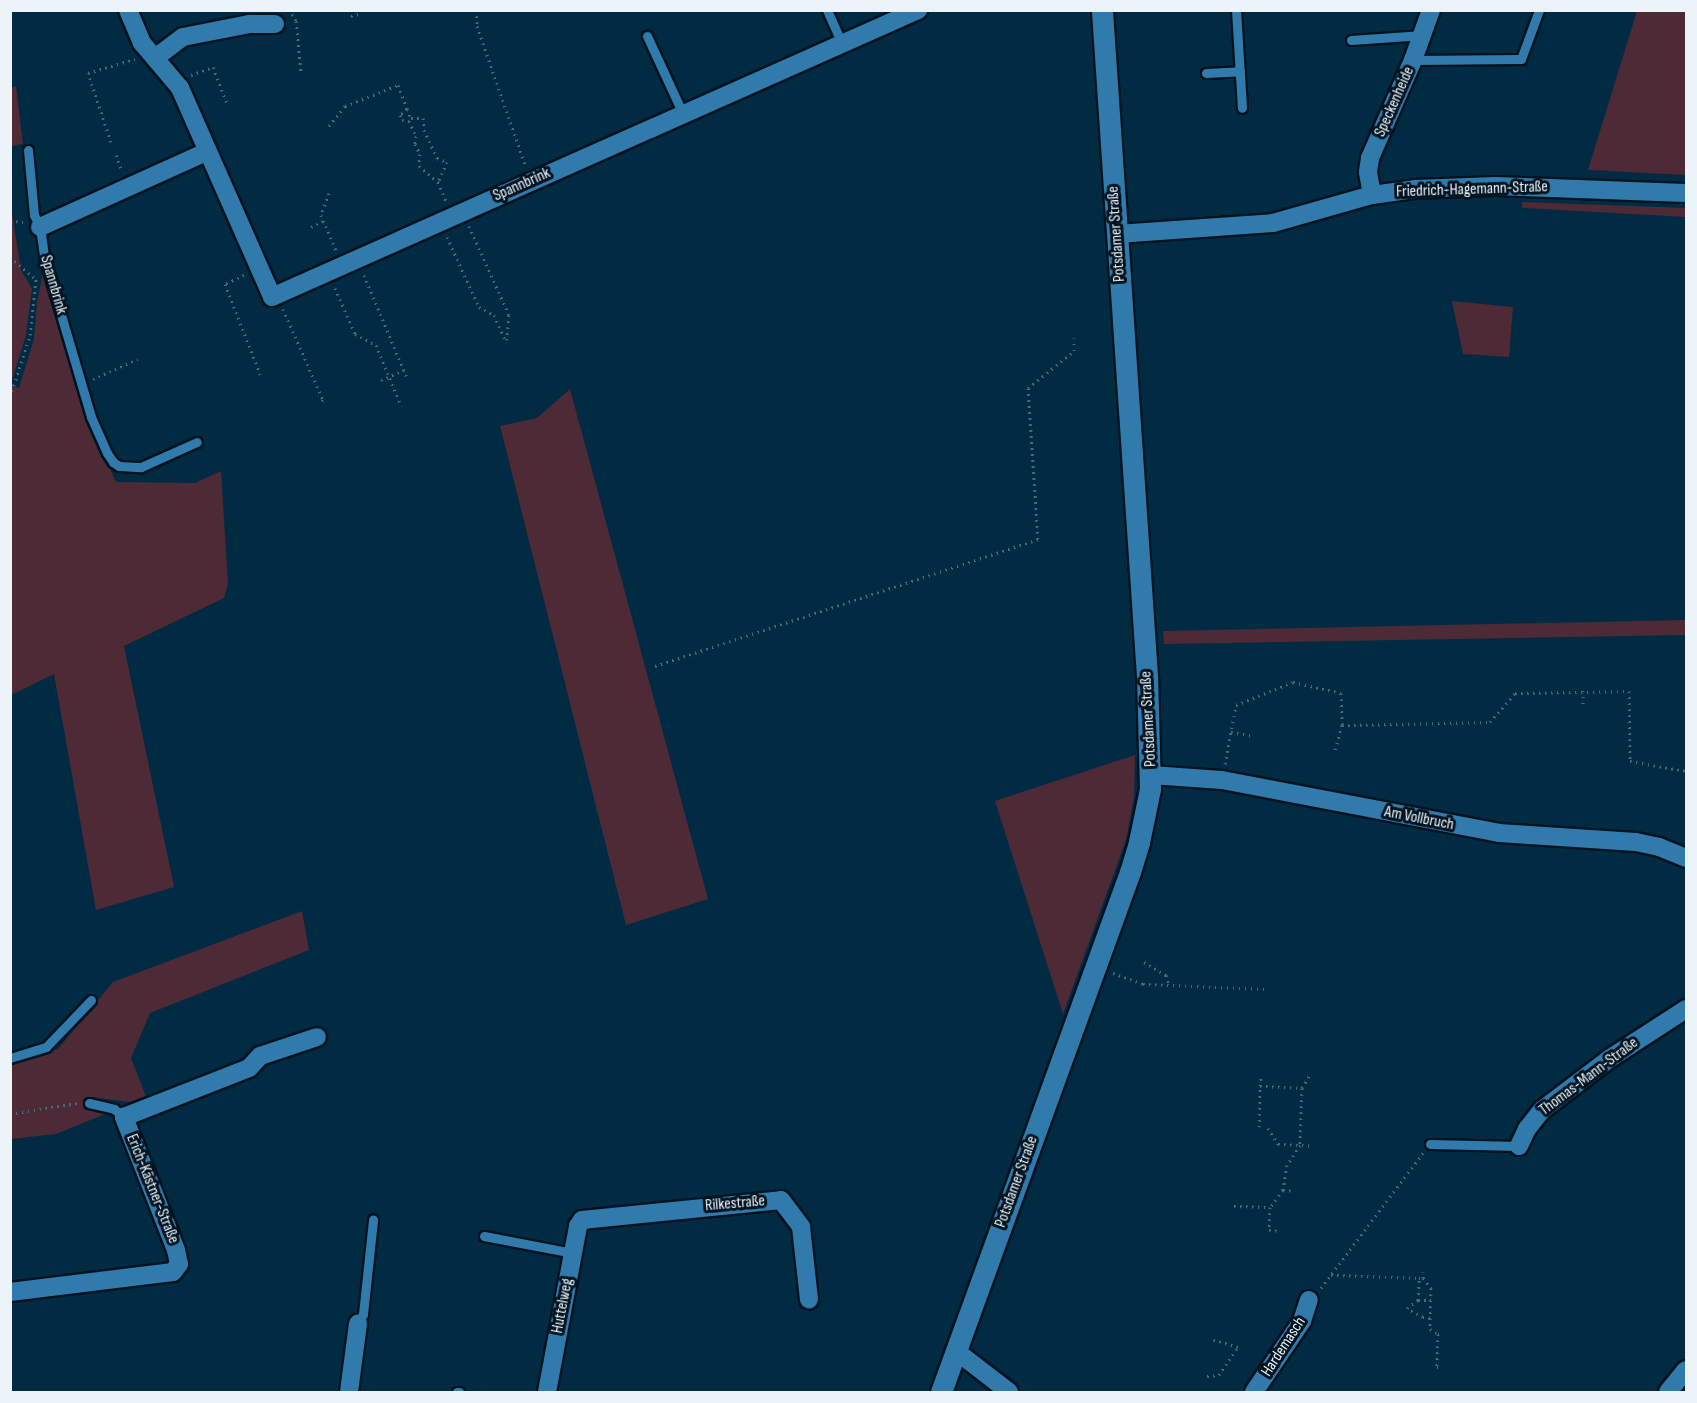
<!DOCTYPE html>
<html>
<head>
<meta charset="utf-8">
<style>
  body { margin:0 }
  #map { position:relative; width:1697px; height:1403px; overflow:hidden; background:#012b43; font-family:"Sofia Sans Condensed",sans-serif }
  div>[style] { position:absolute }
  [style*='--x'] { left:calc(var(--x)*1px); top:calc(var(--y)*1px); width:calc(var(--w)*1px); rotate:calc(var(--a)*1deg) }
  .green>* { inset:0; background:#4d2a35 }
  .path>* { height:3px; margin-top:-1.5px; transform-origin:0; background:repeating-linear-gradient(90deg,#49697b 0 1.5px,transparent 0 6px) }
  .roads { filter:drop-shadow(2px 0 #001321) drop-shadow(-2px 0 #001321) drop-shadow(0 2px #001321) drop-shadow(0 -2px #001321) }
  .service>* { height:9px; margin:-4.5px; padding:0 4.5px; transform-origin:4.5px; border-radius:4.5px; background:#307bab }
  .minor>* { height:18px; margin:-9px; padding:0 9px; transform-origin:9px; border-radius:9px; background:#307bab }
  .tertiary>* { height:21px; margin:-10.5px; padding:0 10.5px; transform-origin:10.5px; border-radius:10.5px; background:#307bab }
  span { translate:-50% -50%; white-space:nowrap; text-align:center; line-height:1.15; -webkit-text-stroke:6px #001321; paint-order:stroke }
  .street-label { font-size:16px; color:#edf4f9 }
  .frame { position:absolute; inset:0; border:12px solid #edf4f9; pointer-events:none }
</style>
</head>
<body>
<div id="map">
  <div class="green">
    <div style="clip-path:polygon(1637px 11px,1686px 11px,1686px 175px,1588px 170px)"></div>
    <div style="clip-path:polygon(16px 86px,23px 144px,11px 146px,11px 88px)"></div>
    <div style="clip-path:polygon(1522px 202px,1686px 208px,1686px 217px,1522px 208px)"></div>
    <div style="clip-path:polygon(11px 206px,21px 270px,32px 289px,26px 335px,11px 384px)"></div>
    <div style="clip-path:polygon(43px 273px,88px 418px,116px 482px,195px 483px,221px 471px,228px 583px,224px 598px,124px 646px,174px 887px,96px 910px,54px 674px,11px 695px,11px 385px,19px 388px,34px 339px,37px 302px)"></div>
    <div style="clip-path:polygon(1452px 301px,1513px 307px,1509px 357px,1463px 354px)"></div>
    <div style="clip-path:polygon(570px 389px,708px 899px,626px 925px,500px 426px,537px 418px)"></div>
    <div style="clip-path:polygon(1686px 620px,1686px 635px,1164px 644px,1163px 631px)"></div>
    <div style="clip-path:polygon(1135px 755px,1134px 798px,1126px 840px,1063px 1014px,995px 801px)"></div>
    <div style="clip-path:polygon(302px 911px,309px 950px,150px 1013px,131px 1058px,147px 1099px,130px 1102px,90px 1097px,87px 1108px,105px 1114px,56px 1134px,11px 1139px,10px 1065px,58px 1049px,113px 982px)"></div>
  </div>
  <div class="path">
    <div style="--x:350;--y:10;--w:6;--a:81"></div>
    <div style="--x:351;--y:16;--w:8;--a:-14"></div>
    <div style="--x:476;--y:10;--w:16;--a:86"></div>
    <div style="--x:477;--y:26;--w:147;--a:70.9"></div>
    <div style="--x:292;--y:14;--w:8;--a:60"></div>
    <div style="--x:296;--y:21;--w:51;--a:84.4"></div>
    <div style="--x:191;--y:75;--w:23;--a:-20"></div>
    <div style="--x:213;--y:67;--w:42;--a:69"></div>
    <div style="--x:407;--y:109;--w:10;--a:66"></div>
    <div style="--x:411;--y:118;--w:12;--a:0"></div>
    <div style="--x:423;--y:118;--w:12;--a:85"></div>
    <div style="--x:424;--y:130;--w:31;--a:65"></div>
    <div style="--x:437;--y:158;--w:11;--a:22"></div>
    <div style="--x:447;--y:162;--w:22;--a:114"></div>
    <div style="--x:329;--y:126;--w:26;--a:-51"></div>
    <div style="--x:345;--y:106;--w:57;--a:-21.6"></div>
    <div style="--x:398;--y:85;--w:26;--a:69"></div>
    <div style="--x:407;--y:109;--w:9;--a:139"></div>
    <div style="--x:400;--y:115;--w:5;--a:68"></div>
    <div style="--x:402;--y:120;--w:7;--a:8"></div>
    <div style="--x:409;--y:121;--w:17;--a:65"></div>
    <div style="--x:416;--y:136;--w:8;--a:97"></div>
    <div style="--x:415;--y:144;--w:11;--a:63"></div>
    <div style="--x:420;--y:154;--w:12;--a:95"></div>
    <div style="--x:419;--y:166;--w:25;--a:40"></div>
    <div style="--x:438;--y:182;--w:21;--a:67"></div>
    <div style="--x:111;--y:142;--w:73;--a:-108.4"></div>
    <div style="--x:88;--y:73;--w:49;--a:-16.6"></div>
    <div style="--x:116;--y:155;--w:17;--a:69"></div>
    <div style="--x:329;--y:193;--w:23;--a:110"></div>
    <div style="--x:321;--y:215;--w:38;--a:67"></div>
    <div style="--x:10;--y:221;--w:13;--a:4"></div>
    <div style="--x:469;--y:226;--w:98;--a:65.8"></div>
    <div style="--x:509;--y:315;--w:25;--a:95"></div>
    <div style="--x:311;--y:227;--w:13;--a:-27"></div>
    <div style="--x:447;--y:237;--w:77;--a:65.4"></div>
    <div style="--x:479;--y:307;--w:17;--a:28"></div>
    <div style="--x:494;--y:315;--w:30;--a:66"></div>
    <div style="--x:10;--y:257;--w:35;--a:41"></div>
    <div style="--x:244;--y:275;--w:21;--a:155"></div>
    <div style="--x:225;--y:284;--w:97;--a:68.7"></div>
    <div style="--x:364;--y:275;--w:112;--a:67.3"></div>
    <div style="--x:335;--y:288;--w:50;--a:66.5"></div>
    <div style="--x:355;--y:334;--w:24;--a:28"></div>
    <div style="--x:376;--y:345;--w:66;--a:67.7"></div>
    <div style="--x:283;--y:309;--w:99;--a:66.3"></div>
    <div style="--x:323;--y:400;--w:4;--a:146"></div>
    <div style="--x:93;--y:379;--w:49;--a:-24"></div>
    <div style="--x:381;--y:380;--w:25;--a:-23"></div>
    <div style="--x:10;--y:397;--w:65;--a:-72.1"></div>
    <div style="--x:30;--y:335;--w:56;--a:-83.9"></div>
    <div style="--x:655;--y:666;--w:404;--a:-18.3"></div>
    <div style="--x:1038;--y:539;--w:151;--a:-93.8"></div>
    <div style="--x:1028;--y:388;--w:59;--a:-38.8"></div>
    <div style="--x:1074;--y:351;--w:13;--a:-90"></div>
    <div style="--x:1583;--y:690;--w:14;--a:90"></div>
    <div style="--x:1342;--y:725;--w:148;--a:-1.2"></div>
    <div style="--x:1490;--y:722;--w:38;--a:-49"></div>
    <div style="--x:1515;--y:693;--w:114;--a:-1"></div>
    <div style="--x:1629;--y:691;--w:70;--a:89.2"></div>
    <div style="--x:1630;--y:761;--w:57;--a:10.1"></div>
    <div style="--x:1231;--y:732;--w:22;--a:10"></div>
    <div style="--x:1225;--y:764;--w:60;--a:-79.4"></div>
    <div style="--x:1236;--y:705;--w:61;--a:-22"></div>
    <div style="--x:1293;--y:682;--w:49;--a:12.9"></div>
    <div style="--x:1341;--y:693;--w:32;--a:88"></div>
    <div style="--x:1342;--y:725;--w:30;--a:105"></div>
    <div style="--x:1144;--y:962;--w:26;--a:31"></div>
    <div style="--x:1166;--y:975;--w:10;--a:73"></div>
    <div style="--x:1113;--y:973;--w:32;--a:20"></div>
    <div style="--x:1143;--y:984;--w:122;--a:2.3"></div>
    <div style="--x:1260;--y:1086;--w:10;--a:-84"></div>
    <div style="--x:1302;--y:1088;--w:14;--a:-60"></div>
    <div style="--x:10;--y:1114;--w:68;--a:-9.3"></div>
    <div style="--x:1259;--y:1127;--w:41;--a:-88.6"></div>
    <div style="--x:1260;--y:1086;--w:42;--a:2.7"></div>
    <div style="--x:1302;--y:1088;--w:57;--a:92"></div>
    <div style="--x:1300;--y:1145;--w:24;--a:123"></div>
    <div style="--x:1287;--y:1165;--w:25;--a:99"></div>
    <div style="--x:1283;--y:1190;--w:21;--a:127"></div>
    <div style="--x:1268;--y:1128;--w:19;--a:58"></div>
    <div style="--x:1278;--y:1144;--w:33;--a:3"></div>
    <div style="--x:1283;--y:1190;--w:10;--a:6"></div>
    <div style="--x:1234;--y:1206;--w:36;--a:2"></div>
    <div style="--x:1270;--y:1207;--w:23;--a:92"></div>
    <div style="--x:1269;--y:1230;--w:9;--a:6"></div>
    <div style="--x:1331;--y:1275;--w:88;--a:2"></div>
    <div style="--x:1419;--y:1278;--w:4;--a:0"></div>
    <div style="--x:1423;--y:1278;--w:6;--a:-90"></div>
    <div style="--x:1423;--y:1278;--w:13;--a:51"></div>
    <div style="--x:1431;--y:1288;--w:5;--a:0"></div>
    <div style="--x:1321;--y:1288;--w:171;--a:-52.9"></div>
    <div style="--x:1431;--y:1288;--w:41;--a:91.4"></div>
    <div style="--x:1430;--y:1329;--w:9;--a:32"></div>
    <div style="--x:1438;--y:1334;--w:6;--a:0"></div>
    <div style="--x:1418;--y:1300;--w:22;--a:-87"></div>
    <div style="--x:1430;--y:1318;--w:7;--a:-172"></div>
    <div style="--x:1423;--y:1317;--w:18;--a:-151"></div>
    <div style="--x:1407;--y:1308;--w:14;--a:-36"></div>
    <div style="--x:1418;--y:1300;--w:13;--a:0"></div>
    <div style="--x:1438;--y:1334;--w:33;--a:92"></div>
    <div style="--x:1437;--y:1367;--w:6;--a:0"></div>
    <div style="--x:1207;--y:1376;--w:12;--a:-5"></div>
    <div style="--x:1219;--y:1375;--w:34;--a:-56"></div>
    <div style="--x:1238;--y:1347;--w:27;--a:-163"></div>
    <div style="--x:1338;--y:1392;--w:2;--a:-90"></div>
  </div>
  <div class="roads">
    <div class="service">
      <div style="--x:827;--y:10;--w:37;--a:66"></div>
      <div style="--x:1236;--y:10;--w:98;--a:86.5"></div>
      <div style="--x:647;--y:36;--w:86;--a:65.2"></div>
      <div style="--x:1351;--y:40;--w:72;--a:-4"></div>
      <div style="--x:1413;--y:60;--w:108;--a:-0.5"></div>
      <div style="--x:1521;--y:59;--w:52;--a:-69.8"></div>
      <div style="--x:1206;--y:73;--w:34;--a:-3"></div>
      <div style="--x:28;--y:150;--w:65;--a:84.7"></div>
      <div style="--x:34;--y:215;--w:13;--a:63"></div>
      <div style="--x:40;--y:227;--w:30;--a:82"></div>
      <div style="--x:44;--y:257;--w:167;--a:73.6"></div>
      <div style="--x:91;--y:417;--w:39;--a:66"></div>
      <div style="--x:107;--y:453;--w:11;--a:56"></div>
      <div style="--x:113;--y:462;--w:7;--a:34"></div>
      <div style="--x:119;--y:466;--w:22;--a:3"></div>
      <div style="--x:141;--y:467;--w:61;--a:-24.1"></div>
      <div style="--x:10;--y:1058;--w:38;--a:-17"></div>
      <div style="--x:46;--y:1047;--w:65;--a:-46.2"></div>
      <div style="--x:89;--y:1103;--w:26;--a:13"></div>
      <div style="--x:114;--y:1109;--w:13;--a:39"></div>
      <div style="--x:1430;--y:1144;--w:89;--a:1.3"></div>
      <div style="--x:484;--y:1236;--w:91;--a:10.8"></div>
      <div style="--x:358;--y:1324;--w:11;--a:-63"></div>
      <div style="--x:363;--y:1314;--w:95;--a:-83.9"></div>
      <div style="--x:457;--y:1392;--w:2;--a:0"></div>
    </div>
    <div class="minor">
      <div style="--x:128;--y:10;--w:36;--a:67"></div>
      <div style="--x:142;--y:43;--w:59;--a:49.8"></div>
      <div style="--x:180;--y:88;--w:228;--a:66.2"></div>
      <div style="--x:272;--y:297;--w:707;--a:-23.95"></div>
      <div style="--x:155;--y:58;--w:35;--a:-37"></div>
      <div style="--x:183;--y:37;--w:67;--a:-11.1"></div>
      <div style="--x:249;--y:24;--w:26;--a:0"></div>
      <div style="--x:1372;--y:195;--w:23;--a:-100"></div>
      <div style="--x:1368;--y:172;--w:14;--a:-82"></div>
      <div style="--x:1370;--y:158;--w:107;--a:-66.3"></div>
      <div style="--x:1413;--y:60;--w:53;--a:-70.2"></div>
      <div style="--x:40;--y:227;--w:184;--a:-24.3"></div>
      <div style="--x:1117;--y:234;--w:156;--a:-4"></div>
      <div style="--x:1273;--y:223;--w:103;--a:-15.8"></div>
      <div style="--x:1372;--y:195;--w:43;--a:-7.9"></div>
      <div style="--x:1415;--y:189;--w:80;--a:-2.1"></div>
      <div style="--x:1495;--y:186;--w:191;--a:2.1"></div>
      <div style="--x:1151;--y:775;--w:71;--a:4"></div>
      <div style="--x:1222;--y:780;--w:282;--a:10.8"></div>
      <div style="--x:1499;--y:833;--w:137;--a:3.8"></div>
      <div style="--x:1636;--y:842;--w:24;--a:12"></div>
      <div style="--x:1659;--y:847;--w:29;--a:22"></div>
      <div style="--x:1519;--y:1146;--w:19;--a:-65"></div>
      <div style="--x:1527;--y:1129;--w:24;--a:-52"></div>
      <div style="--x:1542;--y:1110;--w:84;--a:-37.3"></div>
      <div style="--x:1609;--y:1059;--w:92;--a:-33"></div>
      <div style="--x:10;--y:1292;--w:164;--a:-7"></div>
      <div style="--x:173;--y:1272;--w:10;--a:-53"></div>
      <div style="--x:179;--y:1264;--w:14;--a:-102"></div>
      <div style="--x:176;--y:1250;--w:143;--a:-111.4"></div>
      <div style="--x:124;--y:1117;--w:134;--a:-21.4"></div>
      <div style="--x:249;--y:1068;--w:16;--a:-47"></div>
      <div style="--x:260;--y:1056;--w:60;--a:-18.4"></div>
      <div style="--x:956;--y:1351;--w:67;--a:37.7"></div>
      <div style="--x:349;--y:1392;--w:69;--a:-82.5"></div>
      <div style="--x:547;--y:1392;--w:169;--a:-79.4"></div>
      <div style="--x:578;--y:1226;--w:7;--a:-56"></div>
      <div style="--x:582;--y:1220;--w:200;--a:-5.7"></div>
      <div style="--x:781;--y:1200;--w:34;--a:53"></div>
      <div style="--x:801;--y:1227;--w:73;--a:83.7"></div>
      <div style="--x:1254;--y:1392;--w:86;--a:-55.9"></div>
      <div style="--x:1302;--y:1321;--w:22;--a:-72"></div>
      <div style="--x:1668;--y:1392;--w:28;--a:-51"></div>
    </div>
    <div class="tertiary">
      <div style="--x:941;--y:1392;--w:553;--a:-70.03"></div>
      <div style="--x:1130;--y:872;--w:31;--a:-73"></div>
      <div style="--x:1139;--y:842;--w:54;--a:-78.3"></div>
      <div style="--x:1150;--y:789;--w:113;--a:-91.5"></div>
      <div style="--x:1147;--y:676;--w:668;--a:-93.87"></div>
    </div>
  </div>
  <div class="street-label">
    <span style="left:1395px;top:102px;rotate:-66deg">Speckenheide</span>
    <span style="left:522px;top:185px;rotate:-24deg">Spannbrink</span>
    <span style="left:1472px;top:190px;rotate:-2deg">Friedrich-Hagemann-Straße</span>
    <span style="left:1117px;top:234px;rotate:-94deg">Potsdamer Straße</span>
    <span style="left:53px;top:285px;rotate:74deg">Spannbrink</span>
    <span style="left:1149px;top:719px;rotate:-93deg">Potsdamer Straße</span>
    <span style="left:1419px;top:819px;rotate:11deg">Am Vollbruch</span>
    <span style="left:1589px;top:1077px;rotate:-37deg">Thomas-Mann-Straße</span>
    <span style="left:1017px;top:1182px;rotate:-70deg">Potsdamer Straße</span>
    <span style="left:152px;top:1189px;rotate:68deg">Erich-Kästner-Straße</span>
    <span style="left:735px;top:1204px;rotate:-5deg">Rilkestraße</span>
    <span style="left:563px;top:1306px;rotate:-79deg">Huttelweg</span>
    <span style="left:1284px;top:1347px;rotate:-57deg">Hardemasch</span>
  </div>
  <div class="frame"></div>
</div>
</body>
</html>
